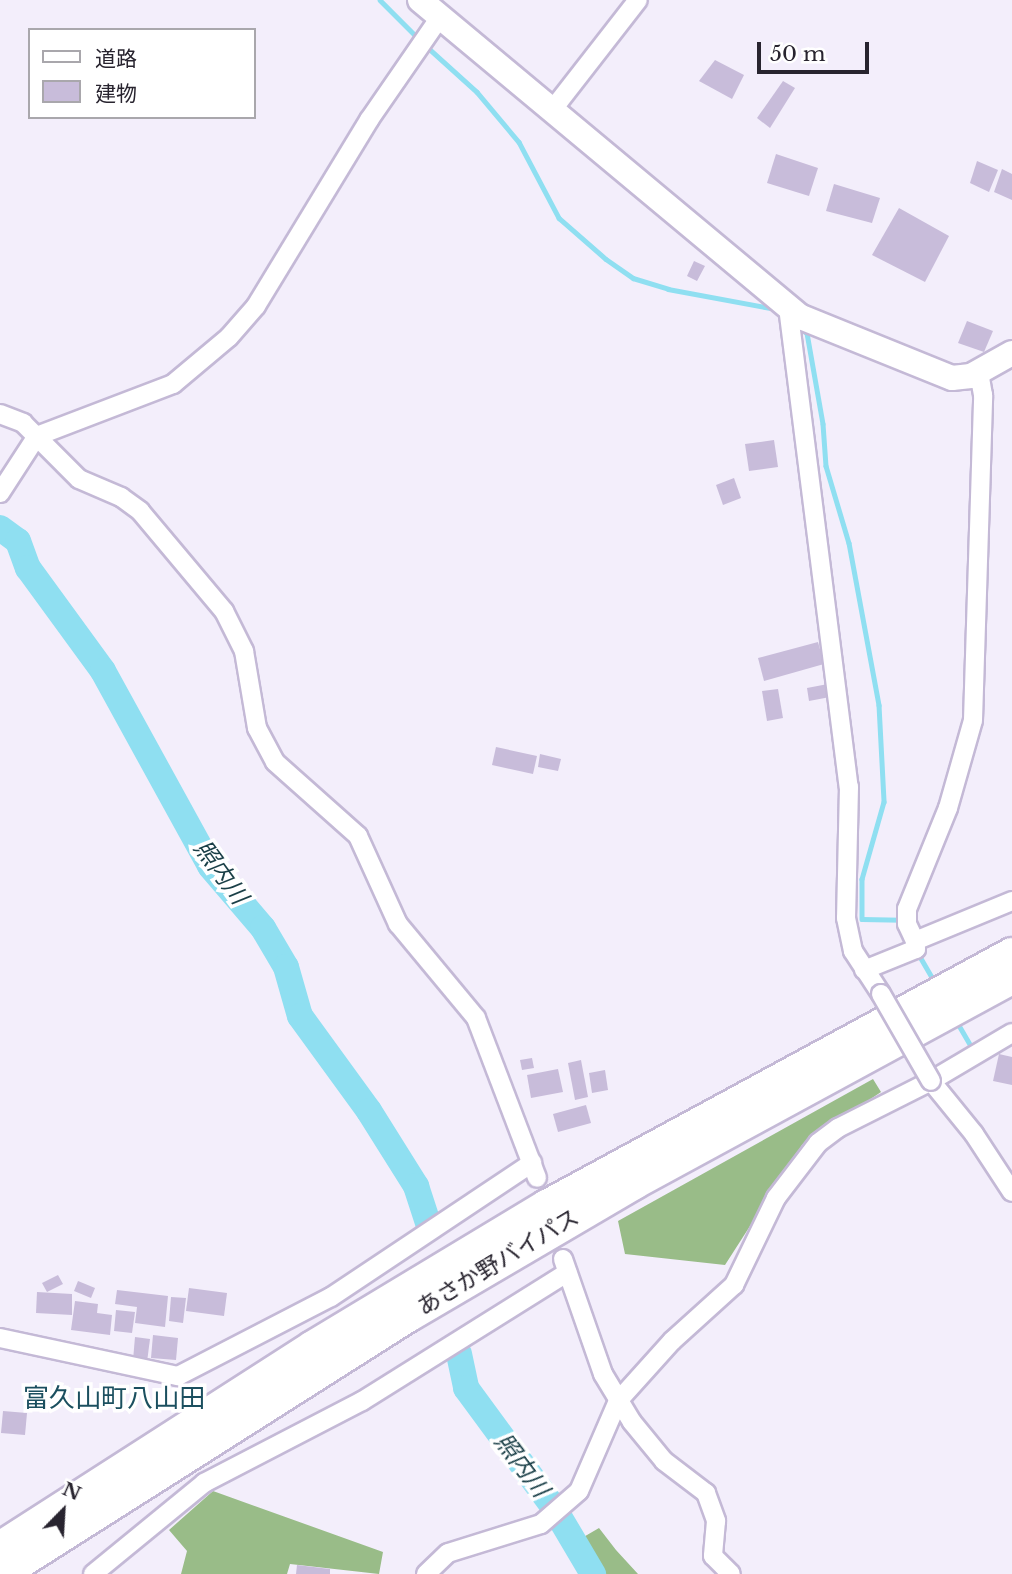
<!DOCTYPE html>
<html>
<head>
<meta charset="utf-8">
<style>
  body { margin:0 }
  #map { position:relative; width:1012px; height:1574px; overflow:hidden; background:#f3eefb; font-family:"Libre Baskerville","Noto Sans JP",serif }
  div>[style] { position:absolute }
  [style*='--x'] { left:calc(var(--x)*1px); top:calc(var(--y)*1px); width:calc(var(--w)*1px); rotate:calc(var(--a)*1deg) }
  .forest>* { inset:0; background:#99bc88 }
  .stream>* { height:4.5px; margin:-2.25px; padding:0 2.25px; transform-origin:2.25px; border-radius:2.25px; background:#8fdff1 }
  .river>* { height:26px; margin:-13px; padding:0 13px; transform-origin:13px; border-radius:13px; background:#8fdff1 }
  .building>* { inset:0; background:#c8bcda }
  .roads { filter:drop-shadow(2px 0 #c4b9d6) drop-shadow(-2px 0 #c4b9d6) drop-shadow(0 2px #c4b9d6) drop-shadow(0 -2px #c4b9d6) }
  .street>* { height:18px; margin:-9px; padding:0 9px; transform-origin:9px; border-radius:9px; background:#fff }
  .secondary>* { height:24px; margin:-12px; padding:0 12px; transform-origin:12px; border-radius:12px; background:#fff }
  .highway>* { height:32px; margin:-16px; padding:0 16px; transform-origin:16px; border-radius:16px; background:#fff }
  .bridges { filter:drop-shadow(2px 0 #c4b9d6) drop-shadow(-2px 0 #c4b9d6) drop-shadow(0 2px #c4b9d6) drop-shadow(0 -2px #c4b9d6) }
  .street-bridge>* { height:18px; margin:-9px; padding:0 9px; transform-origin:9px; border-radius:9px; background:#fff }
  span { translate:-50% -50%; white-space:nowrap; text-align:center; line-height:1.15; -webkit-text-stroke:7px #fff; paint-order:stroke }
  .street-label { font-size:23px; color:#28242f }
  .water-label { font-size:24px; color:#1a3f47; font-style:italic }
  .quarter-label { font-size:26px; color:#1b4f5f }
  .legend { position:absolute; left:28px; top:28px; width:228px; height:91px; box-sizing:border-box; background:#fff; border:2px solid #a9a7ac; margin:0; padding:9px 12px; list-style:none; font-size:21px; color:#28242f }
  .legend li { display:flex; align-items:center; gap:14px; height:35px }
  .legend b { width:35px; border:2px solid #a9a7ac }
  .north { position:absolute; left:28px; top:1476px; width:70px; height:70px; -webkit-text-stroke:5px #fff; paint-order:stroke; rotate:24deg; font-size:19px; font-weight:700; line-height:28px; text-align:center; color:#28242f }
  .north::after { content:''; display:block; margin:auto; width:24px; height:32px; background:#28242f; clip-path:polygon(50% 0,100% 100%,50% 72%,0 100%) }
  .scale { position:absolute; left:757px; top:42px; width:112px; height:32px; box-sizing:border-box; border:4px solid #28242f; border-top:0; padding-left:9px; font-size:21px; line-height:24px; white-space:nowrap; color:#28242f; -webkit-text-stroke:5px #fff; paint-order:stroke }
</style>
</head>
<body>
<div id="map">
  <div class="forest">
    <div style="clip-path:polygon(873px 1079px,881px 1092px,802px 1145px,725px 1265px,625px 1254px,618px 1221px)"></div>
    <div style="clip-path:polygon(213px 1491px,383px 1552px,379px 1574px,290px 1564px,287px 1574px,181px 1574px,187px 1551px,169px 1530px)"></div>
    <div style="clip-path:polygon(599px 1528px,616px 1550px,638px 1574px,584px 1574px,575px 1542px)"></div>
  </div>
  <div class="stream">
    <div style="--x:380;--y:0;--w:55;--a:45"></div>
    <div style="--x:425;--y:45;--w:70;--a:42.1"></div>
    <div style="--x:477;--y:92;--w:65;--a:50"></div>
    <div style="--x:519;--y:142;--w:86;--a:62.2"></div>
    <div style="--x:559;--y:218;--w:62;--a:41.1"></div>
    <div style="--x:606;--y:259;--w:33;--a:35"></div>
    <div style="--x:633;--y:278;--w:37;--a:17"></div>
    <div style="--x:668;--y:289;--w:110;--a:10.5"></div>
    <div style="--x:802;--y:330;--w:6;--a:31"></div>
    <div style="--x:807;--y:333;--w:92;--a:80"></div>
    <div style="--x:823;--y:424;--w:42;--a:85.9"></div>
    <div style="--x:826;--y:466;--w:80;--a:73.4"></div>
    <div style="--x:849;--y:543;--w:165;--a:79.5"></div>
    <div style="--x:879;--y:705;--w:97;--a:87"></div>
    <div style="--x:884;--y:802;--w:80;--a:105.9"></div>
    <div style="--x:862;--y:879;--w:40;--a:90"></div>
    <div style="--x:862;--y:919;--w:39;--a:1"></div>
    <div style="--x:918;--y:953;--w:34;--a:60"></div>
    <div style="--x:956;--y:1020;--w:32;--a:60"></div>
    <div style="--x:972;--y:1048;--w:4;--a:0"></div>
  </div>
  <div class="river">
    <div style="--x:0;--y:528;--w:22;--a:36"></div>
    <div style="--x:18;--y:541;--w:29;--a:70"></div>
    <div style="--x:28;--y:568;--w:127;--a:53.9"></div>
    <div style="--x:103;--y:671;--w:222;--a:61.2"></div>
    <div style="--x:210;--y:866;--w:82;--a:49.5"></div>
    <div style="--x:263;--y:928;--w:45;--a:59.5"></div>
    <div style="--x:286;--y:967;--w:51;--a:74.1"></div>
    <div style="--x:300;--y:1016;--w:117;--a:54"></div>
    <div style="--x:369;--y:1111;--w:89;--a:57.9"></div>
    <div style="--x:416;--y:1186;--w:40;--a:72"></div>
    <div style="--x:459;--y:1354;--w:35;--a:78"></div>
    <div style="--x:466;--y:1388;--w:149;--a:53.7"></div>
    <div style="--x:554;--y:1508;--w:77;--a:59.4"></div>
  </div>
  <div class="building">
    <div style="clip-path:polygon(715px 60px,744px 75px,732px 99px,699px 81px)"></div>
    <div style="clip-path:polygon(783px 81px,795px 88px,770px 128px,757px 118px)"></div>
    <div style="clip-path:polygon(776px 154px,818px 168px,809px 196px,767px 183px)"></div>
    <div style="clip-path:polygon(977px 161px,998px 170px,989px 192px,970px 183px)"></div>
    <div style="clip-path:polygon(1002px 169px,1012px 174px,1012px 200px,994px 192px)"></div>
    <div style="clip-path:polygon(834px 184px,880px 198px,872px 223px,826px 211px)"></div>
    <div style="clip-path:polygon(899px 208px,949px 236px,925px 282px,872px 255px)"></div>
    <div style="clip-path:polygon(694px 261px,705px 266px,697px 281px,687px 276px)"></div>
    <div style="clip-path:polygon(967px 321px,993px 331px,984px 352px,958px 343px)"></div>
    <div style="clip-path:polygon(774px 440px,778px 467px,749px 471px,745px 444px)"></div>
    <div style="clip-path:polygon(734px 478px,741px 498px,723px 505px,716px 485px)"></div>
    <div style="clip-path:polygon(818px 642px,824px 664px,764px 681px,758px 658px)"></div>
    <div style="clip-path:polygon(828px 684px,830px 697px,809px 701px,807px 688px)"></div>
    <div style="clip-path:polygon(778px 689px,783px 718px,767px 721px,762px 691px)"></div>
    <div style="clip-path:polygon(496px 747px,537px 756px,533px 774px,492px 765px)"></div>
    <div style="clip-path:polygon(540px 754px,561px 759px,558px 771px,538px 767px)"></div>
    <div style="clip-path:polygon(999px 1054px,1012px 1057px,1012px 1085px,993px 1081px)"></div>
    <div style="clip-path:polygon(532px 1058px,534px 1068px,522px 1070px,520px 1060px)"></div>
    <div style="clip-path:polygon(581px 1060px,588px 1097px,575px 1100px,568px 1063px)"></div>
    <div style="clip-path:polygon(558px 1069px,563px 1092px,531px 1098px,527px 1075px)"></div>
    <div style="clip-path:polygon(605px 1070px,608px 1090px,592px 1093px,589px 1073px)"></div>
    <div style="clip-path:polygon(586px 1105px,591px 1123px,558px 1132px,553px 1114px)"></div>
    <div style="clip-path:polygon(58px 1275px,63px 1284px,47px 1292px,42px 1283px)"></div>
    <div style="clip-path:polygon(78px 1281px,95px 1288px,91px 1298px,74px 1291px)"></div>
    <div style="clip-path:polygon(189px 1288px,227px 1293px,224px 1316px,186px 1311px)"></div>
    <div style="clip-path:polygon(117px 1290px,168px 1296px,165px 1327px,135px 1323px,137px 1307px,115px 1304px)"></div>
    <div style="clip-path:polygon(37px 1292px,72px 1294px,72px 1315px,36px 1313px)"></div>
    <div style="clip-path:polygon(171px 1297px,186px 1298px,183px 1323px,169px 1321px)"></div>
    <div style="clip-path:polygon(75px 1301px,98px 1304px,97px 1313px,112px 1315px,110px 1335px,71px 1330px)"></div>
    <div style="clip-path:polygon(116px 1310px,135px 1312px,132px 1333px,114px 1331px)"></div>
    <div style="clip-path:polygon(153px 1335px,178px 1338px,176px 1360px,151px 1358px)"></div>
    <div style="clip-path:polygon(135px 1337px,150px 1339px,147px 1362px,133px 1360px)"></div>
    <div style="clip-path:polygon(3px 1411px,27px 1413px,25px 1435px,1px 1433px)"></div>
    <div style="clip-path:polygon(297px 1565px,330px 1569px,330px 1574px,296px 1574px)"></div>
  </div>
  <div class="roads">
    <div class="street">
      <div style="--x:553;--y:109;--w:138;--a:-52.1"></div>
      <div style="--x:788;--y:307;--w:484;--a:82.8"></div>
      <div style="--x:849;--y:787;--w:131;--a:91.3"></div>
      <div style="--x:846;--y:918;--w:34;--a:78"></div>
      <div style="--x:853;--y:951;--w:51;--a:56.9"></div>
      <div style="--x:0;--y:414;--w:25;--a:21"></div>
      <div style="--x:23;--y:423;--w:79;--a:45"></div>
      <div style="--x:79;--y:479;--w:46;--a:23.2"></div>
      <div style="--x:121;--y:497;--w:24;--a:36"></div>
      <div style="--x:140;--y:511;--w:131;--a:50"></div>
      <div style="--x:224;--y:611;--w:45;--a:63.4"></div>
      <div style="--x:244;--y:651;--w:78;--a:80.4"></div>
      <div style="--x:257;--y:728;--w:38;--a:62"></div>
      <div style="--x:275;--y:762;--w:111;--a:41.7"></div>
      <div style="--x:358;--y:836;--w:97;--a:65.6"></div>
      <div style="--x:398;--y:924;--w:122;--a:50.3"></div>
      <div style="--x:476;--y:1018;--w:171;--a:69.1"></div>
      <div style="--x:0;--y:493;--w:68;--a:-57"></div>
      <div style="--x:37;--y:436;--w:146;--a:-20.9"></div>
      <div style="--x:173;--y:384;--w:73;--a:-40"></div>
      <div style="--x:229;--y:337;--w:41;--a:-48.9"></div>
      <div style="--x:256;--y:306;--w:218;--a:-58.7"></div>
      <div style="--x:369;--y:120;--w:125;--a:-55.4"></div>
      <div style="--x:915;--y:941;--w:19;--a:-115"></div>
      <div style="--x:907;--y:924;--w:15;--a:-90"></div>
      <div style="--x:907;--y:909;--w:109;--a:-67.9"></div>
      <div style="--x:948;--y:808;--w:91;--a:-74.1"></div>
      <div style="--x:973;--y:720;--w:325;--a:-88.2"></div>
      <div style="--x:983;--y:395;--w:23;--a:-100"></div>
      <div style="--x:864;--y:970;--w:56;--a:-22"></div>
      <div style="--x:916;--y:949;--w:8;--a:-97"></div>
      <div style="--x:915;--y:941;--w:105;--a:-22.4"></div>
      <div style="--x:931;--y:1081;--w:68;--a:50.9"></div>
      <div style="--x:974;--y:1134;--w:69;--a:56.8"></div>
      <div style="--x:563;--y:1259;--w:122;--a:70.8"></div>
      <div style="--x:603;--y:1374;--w:56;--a:58.9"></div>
      <div style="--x:632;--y:1422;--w:50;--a:50.6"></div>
      <div style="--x:664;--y:1461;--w:53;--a:37.3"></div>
      <div style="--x:706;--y:1493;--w:30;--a:70"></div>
      <div style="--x:716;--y:1521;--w:35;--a:95"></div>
      <div style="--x:713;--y:1556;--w:25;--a:45"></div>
      <div style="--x:0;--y:1338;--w:182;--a:12.1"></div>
      <div style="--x:178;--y:1376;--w:172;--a:-27.3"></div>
      <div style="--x:331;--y:1297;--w:242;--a:-33.7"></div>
      <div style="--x:93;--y:1574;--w:144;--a:-39.3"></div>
      <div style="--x:204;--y:1483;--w:178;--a:-27.4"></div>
      <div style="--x:362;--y:1401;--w:242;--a:-32"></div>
      <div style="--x:426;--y:1574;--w:30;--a:-44"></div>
      <div style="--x:448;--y:1553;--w:97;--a:-17.3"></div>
      <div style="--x:541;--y:1524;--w:50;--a:-41"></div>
      <div style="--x:579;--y:1491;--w:98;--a:-66.6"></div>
      <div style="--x:618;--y:1401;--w:81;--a:-48"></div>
      <div style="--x:672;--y:1341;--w:84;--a:-42.1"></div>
      <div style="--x:734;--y:1285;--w:97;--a:-64.2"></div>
      <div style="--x:776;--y:1198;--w:69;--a:-52.6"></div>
      <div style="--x:818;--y:1143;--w:25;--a:-37"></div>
      <div style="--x:838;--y:1128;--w:104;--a:-26.8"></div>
      <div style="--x:931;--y:1081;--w:94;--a:-30.7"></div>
    </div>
    <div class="secondary">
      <div style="--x:420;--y:0;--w:496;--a:39.8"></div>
      <div style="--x:801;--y:317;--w:163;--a:22"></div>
      <div style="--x:952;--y:378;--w:19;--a:-6"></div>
      <div style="--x:971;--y:376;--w:47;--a:-29.3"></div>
    </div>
    <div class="highway">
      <div style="--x:0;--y:1548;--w:372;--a:-32.7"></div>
      <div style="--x:313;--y:1347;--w:273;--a:-31.1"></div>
      <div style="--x:547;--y:1206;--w:529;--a:-28.45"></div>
      <div style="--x:1;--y:1574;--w:485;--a:-32.4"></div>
      <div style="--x:411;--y:1314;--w:259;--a:-30.4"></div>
      <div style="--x:634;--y:1183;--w:430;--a:-28.5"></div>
    </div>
  </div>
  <div class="bridges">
    <div class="street-bridge">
      <div style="--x:881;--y:994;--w:100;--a:60.1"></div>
    </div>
  </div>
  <div class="street-label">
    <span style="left:498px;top:1262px;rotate:-31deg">あさか野バイパス</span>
  </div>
  <div class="water-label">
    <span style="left:221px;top:872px;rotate:54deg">照内川</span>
    <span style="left:522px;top:1465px;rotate:53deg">照内川</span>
  </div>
  <div class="quarter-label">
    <span style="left:114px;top:1399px">富久山町八山田</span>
  </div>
  <ul class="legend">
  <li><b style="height:9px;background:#fff"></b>道路</li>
  <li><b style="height:19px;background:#c8bcda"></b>建物</li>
  </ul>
  <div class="north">N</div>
  <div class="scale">50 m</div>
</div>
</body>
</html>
